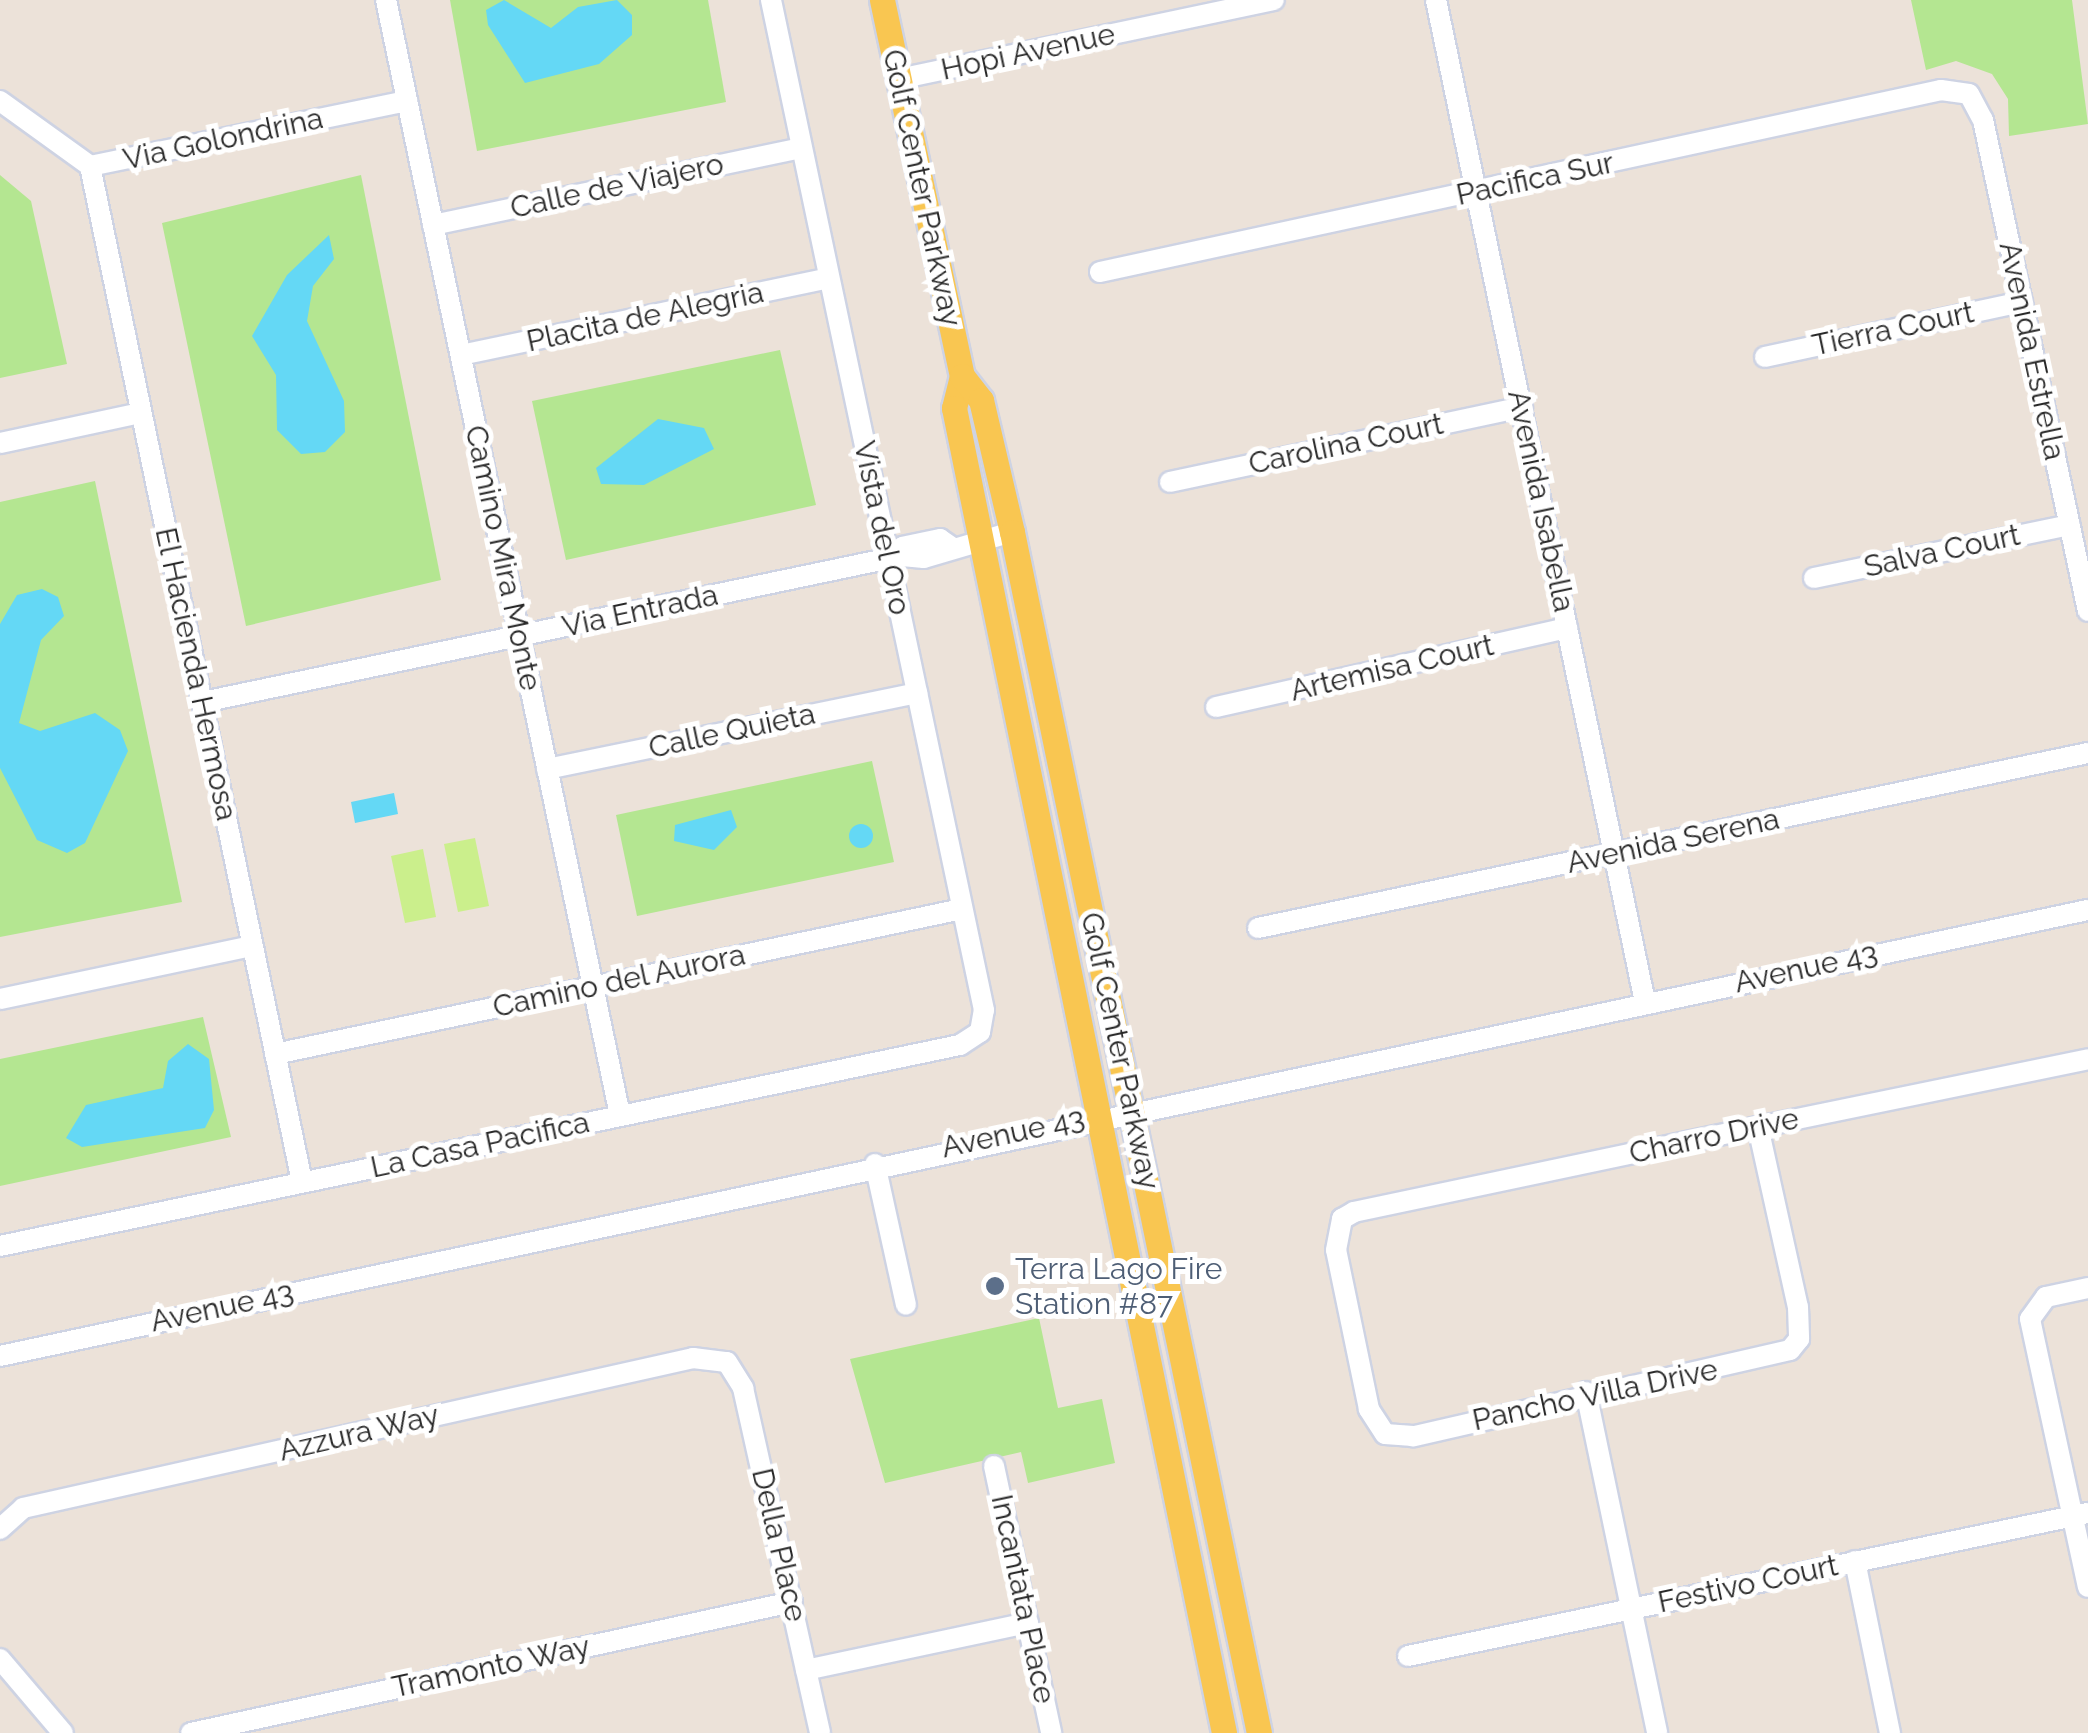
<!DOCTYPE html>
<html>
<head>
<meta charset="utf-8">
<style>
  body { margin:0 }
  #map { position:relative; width:2088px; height:1733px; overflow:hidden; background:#ece2d9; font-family:Raleway,sans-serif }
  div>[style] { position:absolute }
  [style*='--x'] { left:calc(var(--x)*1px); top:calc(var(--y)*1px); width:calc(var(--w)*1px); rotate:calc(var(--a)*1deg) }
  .green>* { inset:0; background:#b4e691 }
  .pitch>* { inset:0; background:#cbef8c }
  .water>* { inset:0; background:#64d8f5 }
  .round { border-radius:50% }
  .roads { filter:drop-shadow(2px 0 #ced3e3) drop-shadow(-2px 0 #ced3e3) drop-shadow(0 2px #ced3e3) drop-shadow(0 -2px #ced3e3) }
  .minor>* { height:20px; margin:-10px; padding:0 10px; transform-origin:10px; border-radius:10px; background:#fff }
  .major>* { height:25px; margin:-12.5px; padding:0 12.5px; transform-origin:12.5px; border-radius:12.5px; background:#f9c651 }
  .dots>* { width:28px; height:28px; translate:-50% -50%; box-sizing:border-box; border:5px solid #fff; border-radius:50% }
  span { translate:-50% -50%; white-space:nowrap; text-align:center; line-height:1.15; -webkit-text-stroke:10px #fff; paint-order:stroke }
  .street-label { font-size:30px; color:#282828 }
  .service-label { font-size:30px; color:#4e5e75 }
  .left { translate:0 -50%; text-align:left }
</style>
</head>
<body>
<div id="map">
  <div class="green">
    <div style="clip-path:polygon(450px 0,708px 0,726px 102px,477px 151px)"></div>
    <div style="clip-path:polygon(1911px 0,2072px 0,2088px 124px,2009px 136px,2008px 99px,1992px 74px,1956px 61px,1926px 70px)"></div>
    <div style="clip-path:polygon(0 175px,31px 201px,67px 364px,0 378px)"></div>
    <div style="clip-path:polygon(361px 175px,441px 580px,246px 626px,162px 223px)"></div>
    <div style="clip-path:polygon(780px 350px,816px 505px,566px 560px,532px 401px)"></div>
    <div style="clip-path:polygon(95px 481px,182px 902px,0 937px,0 502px)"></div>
    <div style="clip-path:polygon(872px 761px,894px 862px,637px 916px,616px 815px)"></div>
    <div style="clip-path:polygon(203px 1017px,231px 1137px,0 1186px,0 1059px)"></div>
    <div style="clip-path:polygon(1039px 1318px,1058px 1408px,1102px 1399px,1115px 1463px,1028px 1483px,1021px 1452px,885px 1483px,850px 1359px)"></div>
  </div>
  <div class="pitch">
    <div style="clip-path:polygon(475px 838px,489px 906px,458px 912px,444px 844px)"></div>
    <div style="clip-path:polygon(423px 849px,436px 917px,405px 923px,391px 856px)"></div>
  </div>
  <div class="water">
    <div style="clip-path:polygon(504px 0,551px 28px,578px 7px,617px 0,632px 15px,632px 35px,599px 64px,525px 83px,488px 25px,486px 10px)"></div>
    <div style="clip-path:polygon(329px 235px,334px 259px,313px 286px,307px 321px,344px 401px,345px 432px,325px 452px,301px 454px,277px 430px,276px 375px,252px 336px,287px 275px)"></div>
    <div style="clip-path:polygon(658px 419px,704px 428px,714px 449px,644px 485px,601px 484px,596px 468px)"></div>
    <div style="clip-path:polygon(42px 589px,58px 597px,64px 616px,41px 640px,19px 723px,40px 731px,95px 713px,120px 730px,128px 751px,85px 843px,67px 853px,37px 840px,0 768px,0 624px,17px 595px)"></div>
    <div style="clip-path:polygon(394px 793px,398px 814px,355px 823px,351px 802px)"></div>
    <div style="clip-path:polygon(731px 810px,737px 827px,714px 850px,674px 841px,675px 825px)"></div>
    <div class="round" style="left:849px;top:824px;width:24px;height:24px"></div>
    <div style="clip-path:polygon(188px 1044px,209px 1059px,214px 1110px,205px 1128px,82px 1147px,66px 1138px,86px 1105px,163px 1088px,168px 1061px)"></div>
  </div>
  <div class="roads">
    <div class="minor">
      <div style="--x:386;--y:0;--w:1139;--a:78.15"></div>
      <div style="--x:1436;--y:0;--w:1024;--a:78.22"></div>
      <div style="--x:899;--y:79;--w:383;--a:-11.9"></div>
      <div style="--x:0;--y:101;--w:111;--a:35.8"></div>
      <div style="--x:90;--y:166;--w:324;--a:-11.6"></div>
      <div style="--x:90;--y:166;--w:1038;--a:78.21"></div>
      <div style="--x:433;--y:225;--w:376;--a:-11.8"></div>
      <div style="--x:1100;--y:272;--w:860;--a:-12.21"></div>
      <div style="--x:1941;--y:90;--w:28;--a:8"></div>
      <div style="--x:1969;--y:94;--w:30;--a:62"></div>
      <div style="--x:1983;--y:120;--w:502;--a:77.93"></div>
      <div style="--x:461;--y:355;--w:375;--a:-11.8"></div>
      <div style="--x:1765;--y:357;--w:263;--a:-12.1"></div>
      <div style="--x:0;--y:443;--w:143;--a:-12.1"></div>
      <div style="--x:1170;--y:482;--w:360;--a:-12"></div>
      <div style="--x:950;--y:546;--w:12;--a:-145"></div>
      <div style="--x:940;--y:539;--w:38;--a:168"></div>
      <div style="--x:903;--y:547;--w:9;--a:96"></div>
      <div style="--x:902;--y:556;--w:22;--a:5"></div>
      <div style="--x:924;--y:558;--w:92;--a:-16.5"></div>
      <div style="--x:1814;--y:578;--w:261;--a:-11.7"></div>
      <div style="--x:203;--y:702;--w:712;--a:-11.83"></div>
      <div style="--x:1216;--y:707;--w:360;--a:-12.7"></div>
      <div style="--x:547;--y:769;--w:378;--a:-11.6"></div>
      <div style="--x:1258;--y:928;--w:848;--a:-11.91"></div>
      <div style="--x:0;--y:999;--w:258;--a:-11.9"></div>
      <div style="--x:275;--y:1054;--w:702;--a:-11.92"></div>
      <div style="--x:1758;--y:1127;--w:184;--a:77.5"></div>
      <div style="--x:1798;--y:1307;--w:32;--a:88"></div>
      <div style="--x:1799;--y:1339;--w:14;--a:129"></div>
      <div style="--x:1790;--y:1350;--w:387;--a:167.1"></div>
      <div style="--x:1413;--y:1436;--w:28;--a:-176"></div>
      <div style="--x:1385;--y:1434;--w:30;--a:-123"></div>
      <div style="--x:1369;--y:1409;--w:162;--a:-101.7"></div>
      <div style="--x:1336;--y:1250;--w:32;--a:-79"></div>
      <div style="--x:1342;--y:1219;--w:14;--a:-30"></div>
      <div style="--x:1354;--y:1212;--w:413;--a:-11.9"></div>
      <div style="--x:1758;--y:1127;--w:337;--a:-11.6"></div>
      <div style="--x:875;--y:1164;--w:144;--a:77.6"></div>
      <div style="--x:0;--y:1246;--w:981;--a:-11.83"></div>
      <div style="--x:960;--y:1045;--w:24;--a:-33"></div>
      <div style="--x:980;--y:1032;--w:22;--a:-80"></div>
      <div style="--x:984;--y:1010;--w:1032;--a:-101.91"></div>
      <div style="--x:2088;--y:1288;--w:43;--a:167.9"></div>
      <div style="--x:2046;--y:1297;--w:27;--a:126"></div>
      <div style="--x:2030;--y:1319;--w:274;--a:77.8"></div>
      <div style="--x:0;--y:1356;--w:2135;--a:-12.06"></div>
      <div style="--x:1586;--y:1392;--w:348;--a:78.2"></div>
      <div style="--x:994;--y:1466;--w:273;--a:77.9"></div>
      <div style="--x:0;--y:1529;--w:31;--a:-42"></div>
      <div style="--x:23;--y:1508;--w:687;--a:-12.62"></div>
      <div style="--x:693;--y:1358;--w:34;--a:7"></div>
      <div style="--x:727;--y:1362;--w:31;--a:58"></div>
      <div style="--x:743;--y:1388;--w:353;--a:77.4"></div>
      <div style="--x:1855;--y:1561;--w:176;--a:78.5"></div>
      <div style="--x:1408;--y:1656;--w:695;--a:-11.88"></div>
      <div style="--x:0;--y:1659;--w:97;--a:49.6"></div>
      <div style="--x:806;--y:1670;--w:227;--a:-12"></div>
      <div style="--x:191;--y:1733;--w:615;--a:-12.3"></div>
    </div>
    <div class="major">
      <div style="--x:882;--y:0;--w:384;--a:78"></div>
      <div style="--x:962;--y:376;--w:33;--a:104"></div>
      <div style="--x:954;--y:408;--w:1352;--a:78.48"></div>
      <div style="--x:962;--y:376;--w:31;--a:52"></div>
      <div style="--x:981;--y:400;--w:136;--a:76.8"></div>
      <div style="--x:1012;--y:532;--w:1226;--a:78.38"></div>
    </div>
  </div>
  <div class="dots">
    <div style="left:995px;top:1286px;background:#5c6f8a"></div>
  </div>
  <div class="street-label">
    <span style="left:1028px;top:52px;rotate:-12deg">Hopi Avenue</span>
    <span style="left:223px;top:139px;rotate:-12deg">Via Golondrina</span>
    <span style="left:1535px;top:179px;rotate:-12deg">Pacifica Sur</span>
    <span style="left:617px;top:186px;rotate:-12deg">Calle de Viajero</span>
    <span style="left:922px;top:188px;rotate:78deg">Golf Center Parkway</span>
    <span style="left:645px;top:317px;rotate:-12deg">Placita de Alegria</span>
    <span style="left:1893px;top:329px;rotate:-12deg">Tierra Court</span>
    <span style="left:2032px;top:351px;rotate:78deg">Avenida Estrella</span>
    <span style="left:1346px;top:444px;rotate:-12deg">Carolina Court</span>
    <span style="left:1541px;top:501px;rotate:78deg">Avenida Isabella</span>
    <span style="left:882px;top:528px;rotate:78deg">Vista del Oro</span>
    <span style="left:1942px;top:551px;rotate:-12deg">Salva Court</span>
    <span style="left:503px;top:558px;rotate:78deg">Camino Mira Monte</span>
    <span style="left:640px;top:611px;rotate:-12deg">Via Entrada</span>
    <span style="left:1392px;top:668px;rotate:-13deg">Artemisa Court</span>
    <span style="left:196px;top:674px;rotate:78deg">El Hacienda Hermosa</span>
    <span style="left:732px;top:731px;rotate:-12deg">Calle Quieta</span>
    <span style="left:1673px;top:841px;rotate:-12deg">Avenida Serena</span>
    <span style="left:1806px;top:968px;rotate:-12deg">Avenue 43</span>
    <span style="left:619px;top:981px;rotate:-12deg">Camino del Aurora</span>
    <span style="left:1120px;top:1051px;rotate:78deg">Golf Center Parkway</span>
    <span style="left:1013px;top:1133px;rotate:-12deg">Avenue 43</span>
    <span style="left:1714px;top:1136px;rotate:-12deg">Charro Drive</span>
    <span style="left:480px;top:1145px;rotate:-12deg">La Casa Pacifica</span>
    <span style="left:222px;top:1307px;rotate:-12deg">Avenue 43</span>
    <span style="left:1595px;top:1395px;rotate:-12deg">Pancho Villa Drive</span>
    <span style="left:359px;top:1433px;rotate:-13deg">Azzura Way</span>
    <span style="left:779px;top:1545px;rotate:77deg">Della Place</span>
    <span style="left:1748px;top:1584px;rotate:-12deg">Festivo Court</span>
    <span style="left:1023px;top:1599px;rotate:78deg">Incantata Place</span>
    <span style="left:491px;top:1667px;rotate:-12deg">Tramonto Way</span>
  </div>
  <div class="service-label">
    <span class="left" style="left:1015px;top:1286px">Terra Lago Fire<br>Station #87</span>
  </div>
</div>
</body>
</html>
